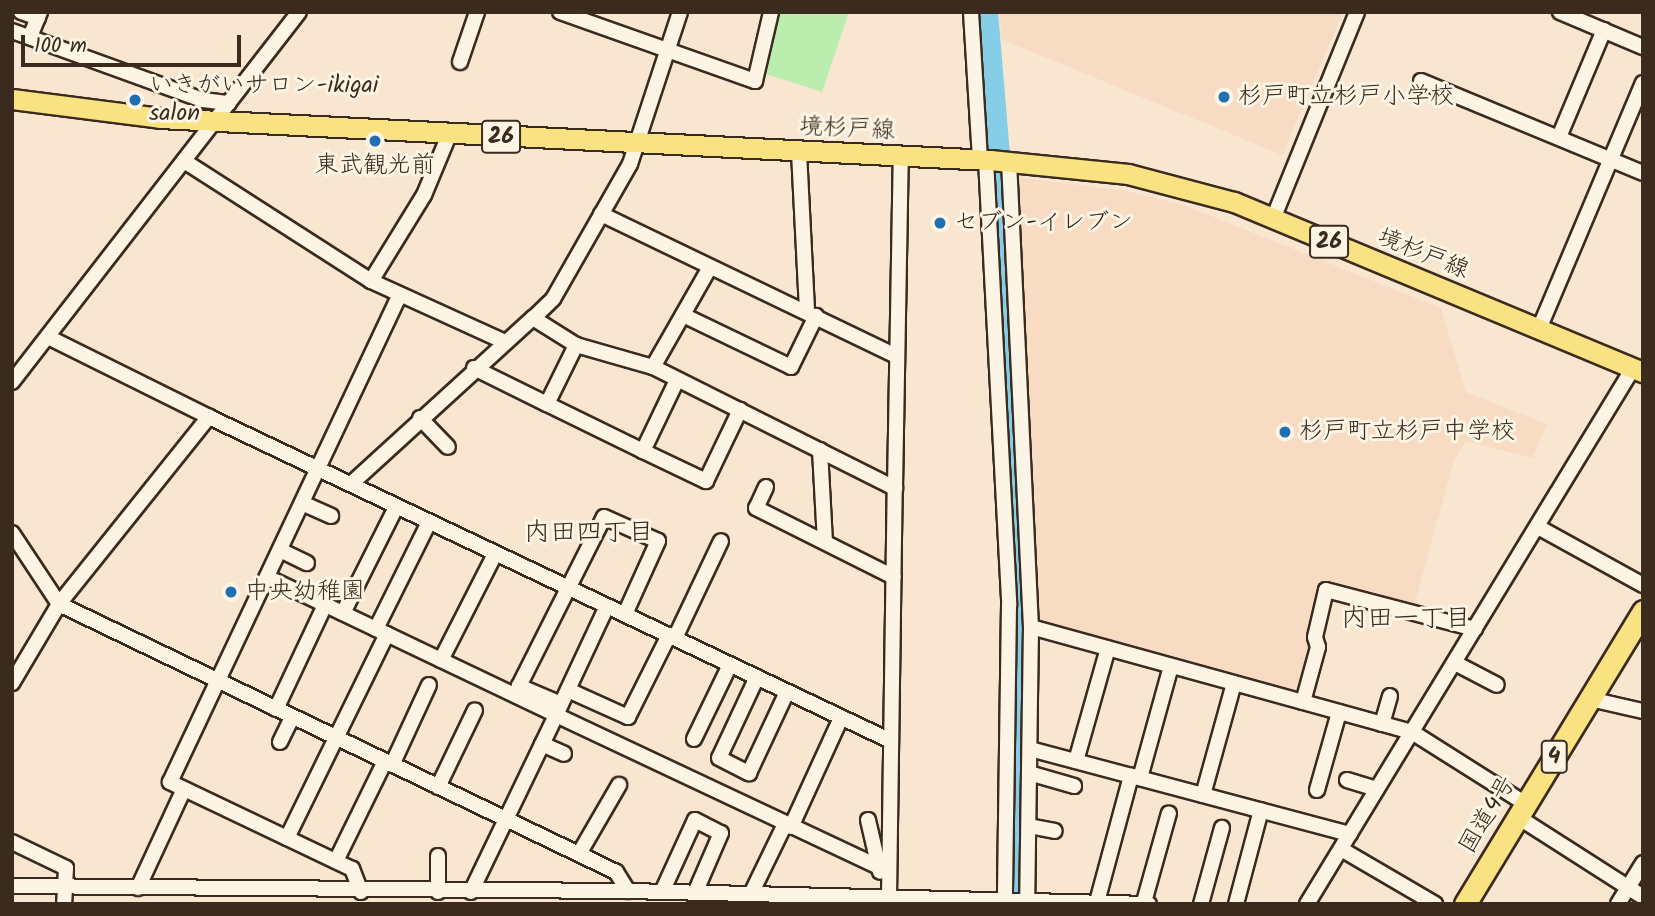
<!DOCTYPE html>
<html>
<head>
<meta charset="utf-8">
<style>
  body { margin:0 }
  #map { position:relative; width:1655px; height:916px; overflow:hidden; background:#f9e6d1; font-family:Kalam,"Klee One",sans-serif }
  div>[style] { position:absolute }
  [style*='--x'] { left:calc(var(--x)*1px); top:calc(var(--y)*1px); width:calc(var(--w)*1px); rotate:calc(var(--a)*1deg) }
  .built>* { inset:0; background:#f7dbc3 }
  .green>* { inset:0; background:#bbeeae }
  .river>* { height:26px; margin:-13px; padding:0 13px; transform-origin:13px; border-radius:13px; background:#86cee7 }
  .roads { filter:drop-shadow(2px 0 #3b2a1e) drop-shadow(-2px 0 #3b2a1e) drop-shadow(0 2px #3b2a1e) drop-shadow(0 -2px #3b2a1e) }
  .minor>* { height:14px; margin:-7px; padding:0 7px; transform-origin:7px; border-radius:7px; background:#fcf5e5 }
  .major>* { height:19px; margin:-9.5px; padding:0 9.5px; transform-origin:9.5px; border-radius:9.5px; background:#f8e281 }
  .highway>* { height:21px; margin:-10.5px; padding:0 10.5px; transform-origin:10.5px; border-radius:10.5px; background:#f8e281 }
  .dots>* { width:19px; height:19px; translate:-50% -50%; box-sizing:border-box; border:4px solid #fcf5e5; border-radius:50% }
  span { translate:-50% -50%; white-space:nowrap; text-align:center; line-height:1.15; -webkit-text-stroke:6px #fcf5e5; paint-order:stroke }
  .shield-label span { padding:2px 5px; background:#fcf5e5; border:2px solid; border-radius:5px; -webkit-text-stroke-width:0 }
  .shield-label { font-size:23px; color:#3b2a1e; font-weight:700 }
  .poi-label { font-size:24px; color:#3b2a1e }
  .left { translate:0 -50%; text-align:left }
  .street-label { font-size:24px; color:#3b2a1e }
  .neighbourhood-label { font-size:26px; color:#3b2a1e }
  .frame { position:absolute; inset:0; border:14px solid #3b2a1e; pointer-events:none }
  .scale { position:absolute; left:21px; top:35px; width:220px; height:32px; box-sizing:border-box; border:4px solid #3b2a1e; border-top:0; padding-left:9px; font-size:21px; line-height:24px; white-space:nowrap; color:#3b2a1e; -webkit-text-stroke:5px #fcf5e5; paint-order:stroke }
</style>
</head>
<body>
<div id="map">
  <div class="built">
    <div style="clip-path:polygon(1000px 12px,1343px 12px,1282px 155px,1001px 39px)"></div>
    <div style="clip-path:polygon(1013px 177px,1128px 191px,1184px 205px,1441px 308px,1466px 392px,1547px 424px,1533px 458px,1466px 441px,1454px 460px,1414px 606px,1325px 581px,1301px 696px,1037px 620px)"></div>
  </div>
  <div class="green">
    <div style="clip-path:polygon(778px 12px,849px 12px,822px 92px,763px 73px)"></div>
  </div>
  <div class="river">
    <div style="--x:985;--y:12;--w:166;--a:85.2"></div>
    <div style="--x:999;--y:177;--w:433;--a:87.2"></div>
    <div style="--x:1020;--y:609;--w:295;--a:91.2"></div>
  </div>
  <div class="roads">
    <div class="minor">
      <div style="--x:21;--y:12;--w:18;--a:19"></div>
      <div style="--x:560;--y:12;--w:207;--a:19.5"></div>
      <div style="--x:755;--y:81;--w:71;--a:-76.9"></div>
      <div style="--x:680;--y:12;--w:160;--a:108.2"></div>
      <div style="--x:630;--y:164;--w:155;--a:119.7"></div>
      <div style="--x:553;--y:299;--w:28;--a:136"></div>
      <div style="--x:533;--y:318;--w:51;--a:32.1"></div>
      <div style="--x:576;--y:345;--w:80;--a:15.9"></div>
      <div style="--x:653;--y:367;--w:271;--a:26.6"></div>
      <div style="--x:895;--y:488;--w:331;--a:-89"></div>
      <div style="--x:971;--y:12;--w:148;--a:86.5"></div>
      <div style="--x:1560;--y:12;--w:90;--a:22.9"></div>
      <div style="--x:12;--y:31;--w:203;--a:19.9"></div>
      <div style="--x:203;--y:100;--w:26;--a:7"></div>
      <div style="--x:30;--y:37;--w:27;--a:-68"></div>
      <div style="--x:460;--y:62;--w:53;--a:-71.2"></div>
      <div style="--x:1421;--y:81;--w:240;--a:22.5"></div>
      <div style="--x:1559;--y:137;--w:116;--a:-67.2"></div>
      <div style="--x:799;--y:152;--w:160;--a:87.1"></div>
      <div style="--x:986;--y:160;--w:446;--a:87"></div>
      <div style="--x:1009;--y:605;--w:299;--a:90.8"></div>
      <div style="--x:184;--y:161;--w:222;--a:32.7"></div>
      <div style="--x:371;--y:281;--w:147;--a:24.5"></div>
      <div style="--x:1009;--y:161;--w:467;--a:87.3"></div>
      <div style="--x:1031;--y:627;--w:277;--a:90.8"></div>
      <div style="--x:601;--y:214;--w:327;--a:25.7"></div>
      <div style="--x:1273;--y:219;--w:223;--a:-67.9"></div>
      <div style="--x:371;--y:281;--w:101;--a:-58.4"></div>
      <div style="--x:424;--y:195;--w:65;--a:-67.4"></div>
      <div style="--x:683;--y:315;--w:120;--a:25.7"></div>
      <div style="--x:791;--y:367;--w:57;--a:-63.9"></div>
      <div style="--x:1539;--y:329;--w:267;--a:-67.1"></div>
      <div style="--x:48;--y:337;--w:180;--a:26.4"></div>
      <div style="--x:653;--y:367;--w:115;--a:-60.3"></div>
      <div style="--x:474;--y:368;--w:81;--a:26.3"></div>
      <div style="--x:547;--y:404;--w:66;--a:-63.8"></div>
      <div style="--x:677;--y:380;--w:79;--a:115.6"></div>
      <div style="--x:643;--y:451;--w:70;--a:25.5"></div>
      <div style="--x:706;--y:481;--w:79;--a:-64.4"></div>
      <div style="--x:12;--y:382;--w:468;--a:-52.2"></div>
      <div style="--x:547;--y:404;--w:107;--a:26.1"></div>
      <div style="--x:420;--y:418;--w:40;--a:46"></div>
      <div style="--x:820;--y:450;--w:92;--a:86.9"></div>
      <div style="--x:352;--y:483;--w:245;--a:-42.4"></div>
      <div style="--x:766;--y:487;--w:23;--a:115"></div>
      <div style="--x:756;--y:508;--w:154;--a:26.6"></div>
      <div style="--x:302;--y:503;--w:32;--a:24"></div>
      <div style="--x:1538;--y:527;--w:120;--a:28.9"></div>
      <div style="--x:12;--y:533;--w:85;--a:56.5"></div>
      <div style="--x:59;--y:604;--w:92;--a:120.7"></div>
      <div style="--x:280;--y:550;--w:30;--a:26"></div>
      <div style="--x:267;--y:577;--w:320;--a:25.5"></div>
      <div style="--x:556;--y:715;--w:120;--a:-64.9"></div>
      <div style="--x:343;--y:613;--w:119;--a:-63.4"></div>
      <div style="--x:1031;--y:627;--w:395;--a:15.4"></div>
      <div style="--x:1412;--y:732;--w:135;--a:32.3"></div>
      <div style="--x:376;--y:629;--w:119;--a:-63.6"></div>
      <div style="--x:675;--y:638;--w:107;--a:-64.6"></div>
      <div style="--x:441;--y:660;--w:119;--a:-63"></div>
      <div style="--x:1455;--y:663;--w:47;--a:27.6"></div>
      <div style="--x:757;--y:677;--w:89;--a:115.1"></div>
      <div style="--x:719;--y:758;--w:34;--a:27"></div>
      <div style="--x:749;--y:773;--w:89;--a:-64.9"></div>
      <div style="--x:568;--y:690;--w:66;--a:24.2"></div>
      <div style="--x:628;--y:717;--w:92;--a:-63.4"></div>
      <div style="--x:1590;--y:699;--w:54;--a:12.8"></div>
      <div style="--x:1303;--y:702;--w:57;--a:-74.7"></div>
      <div style="--x:1318;--y:647;--w:10;--a:-107"></div>
      <div style="--x:1315;--y:637;--w:48;--a:-76.8"></div>
      <div style="--x:1326;--y:590;--w:154;--a:14.7"></div>
      <div style="--x:561;--y:704;--w:46;--a:-156.8"></div>
      <div style="--x:519;--y:686;--w:189;--a:-63.3"></div>
      <div style="--x:604;--y:517;--w:59;--a:24"></div>
      <div style="--x:658;--y:541;--w:80;--a:114.3"></div>
      <div style="--x:276;--y:709;--w:115;--a:-64.8"></div>
      <div style="--x:1382;--y:724;--w:29;--a:-74"></div>
      <div style="--x:694;--y:739;--w:82;--a:-64.1"></div>
      <div style="--x:280;--y:742;--w:28;--a:-64"></div>
      <div style="--x:542;--y:744;--w:24;--a:24"></div>
      <div style="--x:1030;--y:749;--w:331;--a:14.9"></div>
      <div style="--x:1076;--y:761;--w:117;--a:-74.2"></div>
      <div style="--x:392;--y:765;--w:88;--a:-65.2"></div>
      <div style="--x:1029;--y:773;--w:47;--a:16.1"></div>
      <div style="--x:1140;--y:778;--w:116;--a:-74.5"></div>
      <div style="--x:1347;--y:780;--w:31;--a:17"></div>
      <div style="--x:438;--y:787;--w:85;--a:-64.3"></div>
      <div style="--x:1317;--y:790;--w:81;--a:-74.2"></div>
      <div style="--x:1203;--y:795;--w:116;--a:-74.5"></div>
      <div style="--x:1518;--y:817;--w:148;--a:32.6"></div>
      <div style="--x:868;--y:820;--w:53;--a:77"></div>
      <div style="--x:1029;--y:826;--w:26;--a:11"></div>
      <div style="--x:791;--y:827;--w:120;--a:-65.4"></div>
      <div style="--x:287;--y:838;--w:227;--a:-63.9"></div>
      <div style="--x:12;--y:842;--w:60;--a:25.7"></div>
      <div style="--x:66;--y:868;--w:36;--a:93"></div>
      <div style="--x:1341;--y:849;--w:109;--a:30.3"></div>
      <div style="--x:579;--y:854;--w:80;--a:-59.9"></div>
      <div style="--x:438;--y:856;--w:36;--a:90"></div>
      <div style="--x:336;--y:861;--w:111;--a:-63.9"></div>
      <div style="--x:12;--y:886;--w:616;--a:0.47"></div>
      <div style="--x:628;--y:891;--w:521;--a:1.43"></div>
      <div style="--x:138;--y:888;--w:109;--a:-65.1"></div>
      <div style="--x:628;--y:891;--w:22;--a:-122"></div>
      <div style="--x:616;--y:872;--w:618;--a:-154.31"></div>
      <div style="--x:59;--y:604;--w:240;--a:-51.3"></div>
      <div style="--x:209;--y:417;--w:755;--a:25.41"></div>
      <div style="--x:361;--y:892;--w:25;--a:-111"></div>
      <div style="--x:352;--y:869;--w:202;--a:-154.5"></div>
      <div style="--x:170;--y:782;--w:539;--a:-64.76"></div>
      <div style="--x:471;--y:892;--w:196;--a:-64.3"></div>
      <div style="--x:556;--y:715;--w:359;--a:25.2"></div>
      <div style="--x:662;--y:892;--w:79;--a:-65.4"></div>
      <div style="--x:695;--y:820;--w:29;--a:27"></div>
      <div style="--x:721;--y:833;--w:65;--a:113.4"></div>
      <div style="--x:751;--y:894;--w:78;--a:-64.1"></div>
      <div style="--x:889;--y:897;--w:409;--a:-89.2"></div>
      <div style="--x:1097;--y:902;--w:131;--a:-74.9"></div>
      <div style="--x:1144;--y:902;--w:92;--a:-74.3"></div>
      <div style="--x:1201;--y:904;--w:79;--a:-74.6"></div>
      <div style="--x:1236;--y:904;--w:97;--a:-75.1"></div>
      <div style="--x:1307;--y:904;--w:627;--a:-58.69"></div>
      <div style="--x:1618;--y:904;--w:48;--a:-58.6"></div>
    </div>
    <div class="major">
      <div style="--x:12;--y:99;--w:149;--a:7.3"></div>
      <div style="--x:160;--y:118;--w:831;--a:2.9"></div>
      <div style="--x:990;--y:160;--w:139;--a:5.8"></div>
      <div style="--x:1128;--y:174;--w:110;--a:14.8"></div>
      <div style="--x:1234;--y:202;--w:443;--a:22.6"></div>
    </div>
    <div class="highway">
      <div style="--x:1465;--y:904;--w:343;--a:-58.7"></div>
    </div>
  </div>
  <div class="dots">
    <div style="left:1224px;top:97px;background:#1f6fb2"></div>
    <div style="left:135px;top:100px;background:#1f6fb2"></div>
    <div style="left:375px;top:141px;background:#1f6fb2"></div>
    <div style="left:940px;top:223px;background:#1f6fb2"></div>
    <div style="left:1285px;top:432px;background:#1f6fb2"></div>
    <div style="left:231px;top:592px;background:#1f6fb2"></div>
  </div>
  <div class="shield-label">
    <span style="left:501px;top:137px">26</span>
    <span style="left:1329px;top:242px">26</span>
    <span style="left:1554px;top:757px">4</span>
  </div>
  <div class="poi-label">
    <span class="left" style="left:149px;top:100px">いきがいサロン-ikigai<br>salon</span>
    <span class="left" style="left:1238px;top:97px">杉戸町立杉戸小学校</span>
    <span style="left:375px;top:166px">東武観光前</span>
    <span class="left" style="left:954px;top:223px">セブン-イレブン</span>
    <span class="left" style="left:1299px;top:432px">杉戸町立杉戸中学校</span>
    <span class="left" style="left:245px;top:592px">中央幼稚園</span>
  </div>
  <div class="street-label">
    <span style="left:847px;top:129px;rotate:3deg">境杉戸線</span>
    <span style="left:1423px;top:254px;rotate:22deg">境杉戸線</span>
    <span style="left:1488px;top:815px;rotate:-59deg">国道4号</span>
  </div>
  <div class="neighbourhood-label">
    <span style="left:589px;top:534px">内田四丁目</span>
    <span style="left:1406px;top:620px">内田一丁目</span>
  </div>
  <div class="frame"></div>
  <div class="scale">100 m</div>
</div>
</body>
</html>
